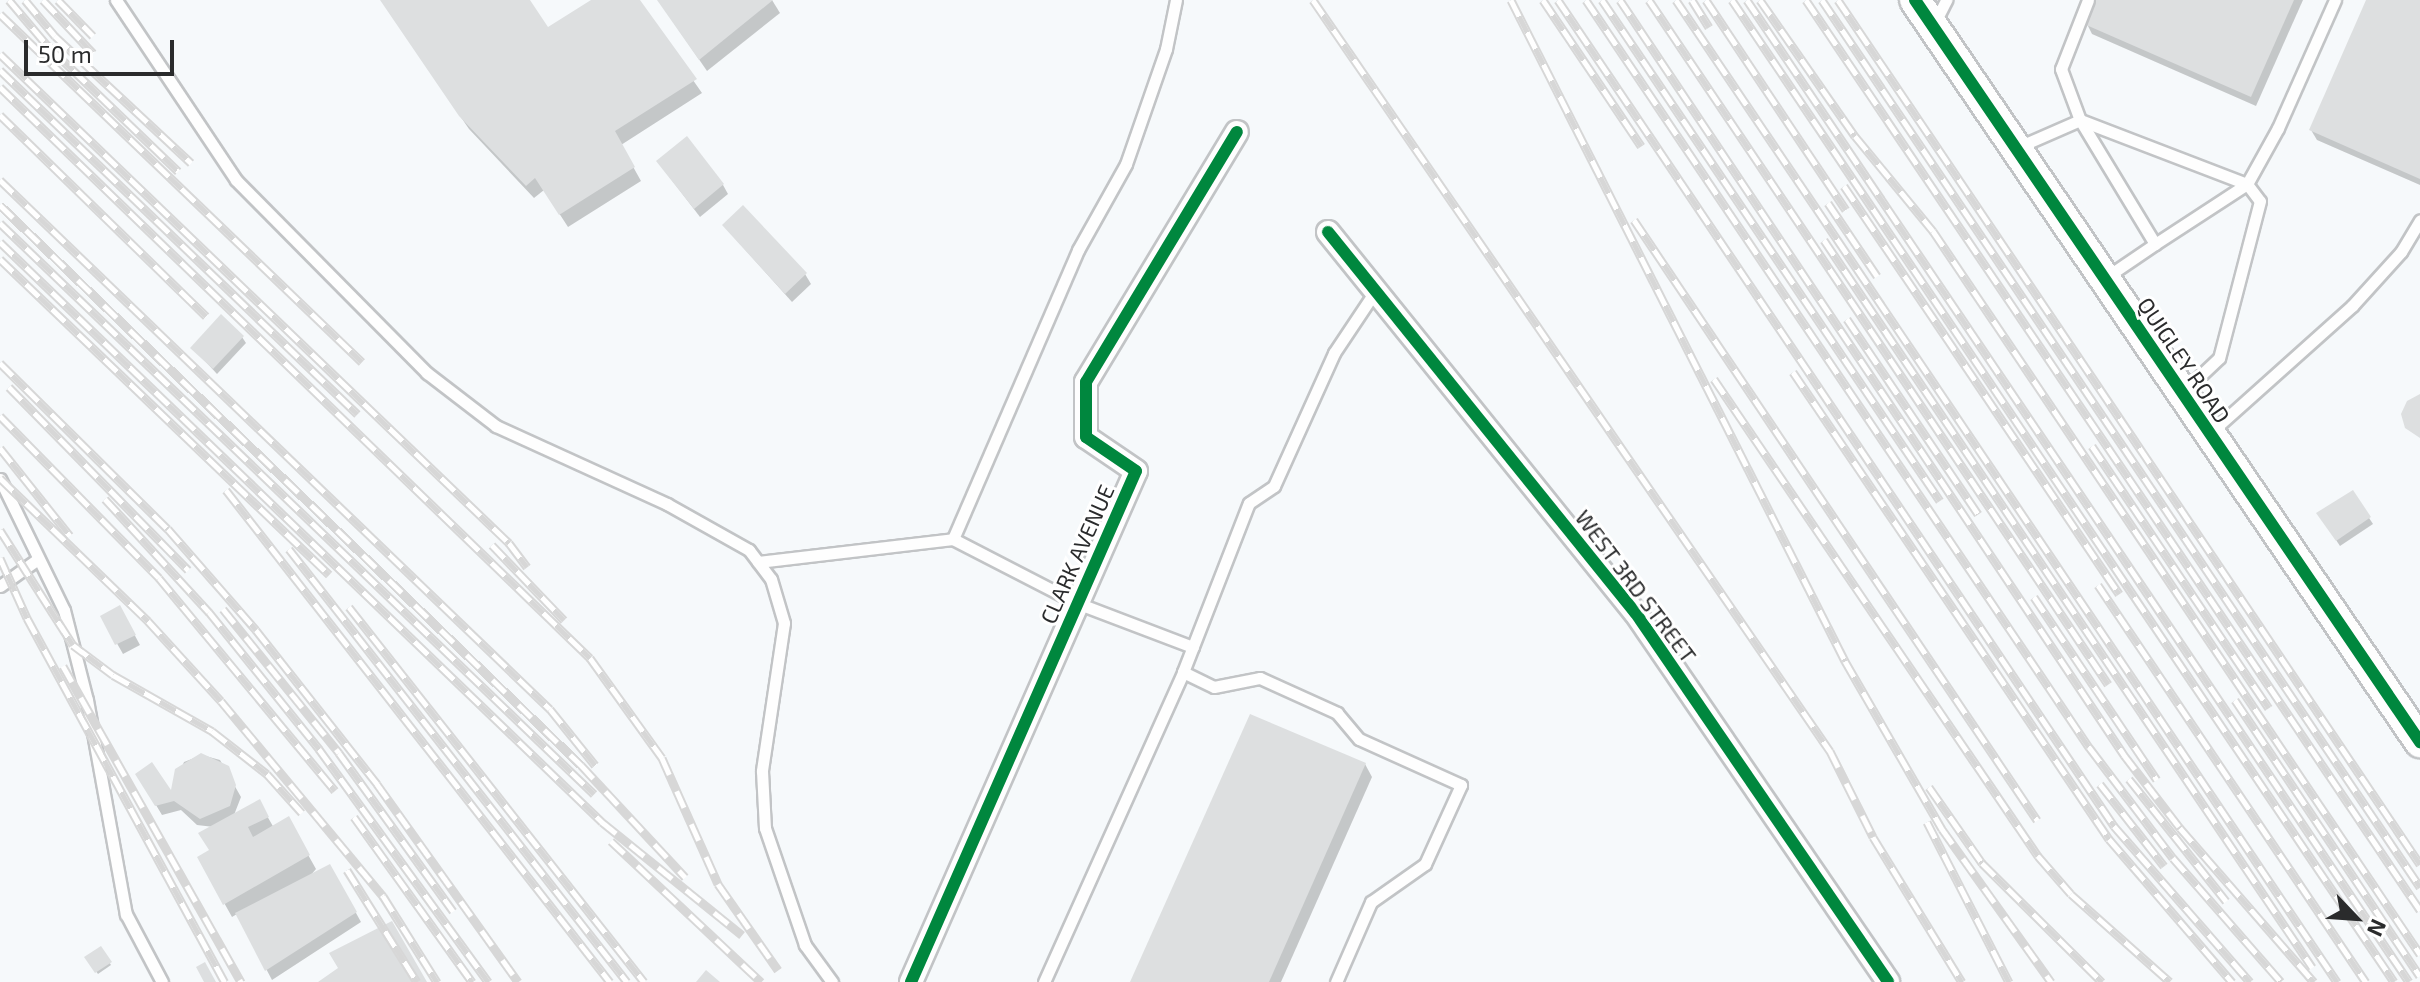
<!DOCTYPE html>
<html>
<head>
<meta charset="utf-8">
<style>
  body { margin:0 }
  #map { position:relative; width:2420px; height:982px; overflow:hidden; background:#f6f9fb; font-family:"Exo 2",sans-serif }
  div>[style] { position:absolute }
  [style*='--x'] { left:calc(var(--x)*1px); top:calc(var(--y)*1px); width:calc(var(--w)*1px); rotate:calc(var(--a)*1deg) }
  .shadow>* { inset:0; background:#0003 }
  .building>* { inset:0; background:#dddfe0 }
  .roads { filter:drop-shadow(2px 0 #c2c4c6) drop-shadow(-2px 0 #c2c4c6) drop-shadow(0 2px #c2c4c6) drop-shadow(0 -2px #c2c4c6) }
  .lane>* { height:11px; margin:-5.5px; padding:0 5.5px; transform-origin:5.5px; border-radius:5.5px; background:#fefefe }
  .street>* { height:22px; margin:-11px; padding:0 11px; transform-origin:11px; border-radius:11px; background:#fefefe }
  .secondary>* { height:30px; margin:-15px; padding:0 15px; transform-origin:15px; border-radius:15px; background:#fefefe }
  .rail>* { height:9px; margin-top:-4.5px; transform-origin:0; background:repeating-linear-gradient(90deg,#fff 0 18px,#d7d7d7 0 36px); box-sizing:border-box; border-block:2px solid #d7d7d7 }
  .cycleway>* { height:12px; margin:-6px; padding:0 6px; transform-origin:6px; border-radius:6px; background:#00873e }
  span { translate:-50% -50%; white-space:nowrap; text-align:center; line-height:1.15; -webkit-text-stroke:6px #fff; paint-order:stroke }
  .street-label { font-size:22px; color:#2a2b2c }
  .north { position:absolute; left:2316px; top:878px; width:80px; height:80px; -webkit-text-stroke:6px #fff; paint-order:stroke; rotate:115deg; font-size:22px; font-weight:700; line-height:32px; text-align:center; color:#2a2b2c }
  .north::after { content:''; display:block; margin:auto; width:28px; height:36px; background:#2a2b2c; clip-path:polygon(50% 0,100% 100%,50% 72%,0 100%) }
  .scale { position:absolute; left:24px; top:40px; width:150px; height:36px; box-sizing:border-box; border:4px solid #2a2b2c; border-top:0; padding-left:10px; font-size:24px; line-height:28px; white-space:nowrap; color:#2a2b2c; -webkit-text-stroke:6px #fff; paint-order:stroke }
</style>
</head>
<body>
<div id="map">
  <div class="shadow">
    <div style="clip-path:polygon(381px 0,528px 0,547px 29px,595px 0,637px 0,702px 93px,621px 145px,641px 181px,568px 227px,544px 190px,534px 198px,469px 129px)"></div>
    <div style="clip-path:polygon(658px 0,772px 0,780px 13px,707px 71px)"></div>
    <div style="clip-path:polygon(2097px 0,2303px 0,2256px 106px,2092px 34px,2087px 24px)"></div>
    <div style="clip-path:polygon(2368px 0,2420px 0,2420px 185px,2317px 140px,2311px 130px)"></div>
    <div style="clip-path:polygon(658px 162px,723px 185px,728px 194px,700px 217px)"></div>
    <div style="clip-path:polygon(724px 226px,805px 274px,811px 284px,792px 302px)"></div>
    <div style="clip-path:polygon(242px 337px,246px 343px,217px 374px,193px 348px)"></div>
    <div style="clip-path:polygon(2352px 492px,2373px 524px,2340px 546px,2322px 519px)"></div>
    <div style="clip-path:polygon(120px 608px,140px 645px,123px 654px,102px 617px)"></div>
    <div style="clip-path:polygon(202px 755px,220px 760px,241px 797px,234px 815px,259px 802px,274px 828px,288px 819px,316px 869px,310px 876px,330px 866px,361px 922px,272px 980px,237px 914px,232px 917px,199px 858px,212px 851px,214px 827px,197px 825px,181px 810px,162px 815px,138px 775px,171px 794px,184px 762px)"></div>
    <div style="clip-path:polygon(1365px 764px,1372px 777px,1281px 982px,1133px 982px)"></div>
    <div style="clip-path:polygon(100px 948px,111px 965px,98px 974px,86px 958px)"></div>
  </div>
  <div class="building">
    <div style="clip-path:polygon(380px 0,530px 0,548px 27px,591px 0,640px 0,697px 79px,615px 131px,635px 167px,559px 215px,535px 178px,526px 186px,459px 116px)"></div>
    <div style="clip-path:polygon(657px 0,773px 0,699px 60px)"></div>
    <div style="clip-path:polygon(2095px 0,2294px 0,2251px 97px,2084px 24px)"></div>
    <div style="clip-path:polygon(2366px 0,2420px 0,2420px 179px,2309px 130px)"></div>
    <div style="clip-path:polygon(687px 136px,724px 184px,694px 209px,656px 161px)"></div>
    <div style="clip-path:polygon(743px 205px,807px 273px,785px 294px,722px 225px)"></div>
    <div style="clip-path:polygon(221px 314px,244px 336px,213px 369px,190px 348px)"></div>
    <div style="clip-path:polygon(2420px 394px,2420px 438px,2405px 428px,2401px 414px,2407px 401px)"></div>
    <div style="clip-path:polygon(2353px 490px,2371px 517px,2336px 541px,2316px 513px)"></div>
    <div style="clip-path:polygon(120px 605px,136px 635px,115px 645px,100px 616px)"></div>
    <div style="clip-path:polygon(1250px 714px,1366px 763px,1269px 982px,1130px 982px)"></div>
    <div style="clip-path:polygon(201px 753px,229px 766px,236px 785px,230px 806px,200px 819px,174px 801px,155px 806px,135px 774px,152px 762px,171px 790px,175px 769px)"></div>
    <div style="clip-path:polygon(260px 799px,269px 817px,248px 827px,253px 837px,289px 816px,310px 855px,223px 905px,197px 857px,209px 850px,198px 833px)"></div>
    <div style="clip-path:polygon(330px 864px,357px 912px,265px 971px,235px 913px)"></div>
    <div style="clip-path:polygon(392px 921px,427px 982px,318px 982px,338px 968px,329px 953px)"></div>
    <div style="clip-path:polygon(101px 946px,112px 962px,95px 973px,84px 957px)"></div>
    <div style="clip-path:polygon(205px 962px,216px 982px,204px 982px,196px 967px)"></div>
    <div style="clip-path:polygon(706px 970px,720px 982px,696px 982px)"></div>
  </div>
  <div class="roads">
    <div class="lane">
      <div style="--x:116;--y:0;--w:216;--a:56.3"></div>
      <div style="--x:236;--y:180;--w:272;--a:45.3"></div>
      <div style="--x:427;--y:373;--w:87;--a:37.5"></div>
      <div style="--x:496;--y:426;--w:188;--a:24.5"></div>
      <div style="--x:667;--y:504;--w:94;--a:29.3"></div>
      <div style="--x:749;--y:550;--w:36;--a:53"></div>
      <div style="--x:771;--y:579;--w:46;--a:73.5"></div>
      <div style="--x:784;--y:623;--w:150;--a:98.5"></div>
      <div style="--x:762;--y:771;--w:57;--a:87"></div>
      <div style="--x:765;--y:828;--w:124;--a:71.1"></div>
      <div style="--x:805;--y:945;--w:46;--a:53.9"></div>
      <div style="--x:2088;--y:0;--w:74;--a:111.4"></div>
      <div style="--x:2061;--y:69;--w:54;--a:69.6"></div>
      <div style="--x:2080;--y:120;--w:179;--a:21"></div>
      <div style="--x:2247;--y:184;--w:21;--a:53"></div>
      <div style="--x:2260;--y:201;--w:162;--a:104.6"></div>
      <div style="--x:2219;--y:358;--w:47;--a:136.7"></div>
      <div style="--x:1935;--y:22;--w:25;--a:-63"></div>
      <div style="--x:2016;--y:148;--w:70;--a:-23.6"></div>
      <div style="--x:2080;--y:120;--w:145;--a:58.8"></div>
      <div style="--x:2155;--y:244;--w:60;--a:145.8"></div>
      <div style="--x:2155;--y:244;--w:110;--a:-33.1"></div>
      <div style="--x:2247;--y:184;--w:64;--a:-61"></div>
      <div style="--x:2278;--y:128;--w:140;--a:-66"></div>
      <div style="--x:2210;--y:433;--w:191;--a:-41.8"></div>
      <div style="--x:2352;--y:306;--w:73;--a:-47.8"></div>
      <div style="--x:2401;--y:252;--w:37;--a:-59"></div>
      <div style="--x:0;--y:479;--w:146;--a:64"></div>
      <div style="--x:64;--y:610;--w:93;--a:75.7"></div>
      <div style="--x:87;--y:700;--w:218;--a:79.7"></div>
      <div style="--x:126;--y:914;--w:77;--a:62.1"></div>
      <div style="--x:953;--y:539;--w:140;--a:27.3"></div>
      <div style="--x:1077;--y:603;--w:124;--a:20.8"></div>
      <div style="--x:758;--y:562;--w:196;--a:-6.7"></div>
      <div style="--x:953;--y:539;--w:315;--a:-66.6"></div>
      <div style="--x:1078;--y:250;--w:98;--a:-60.8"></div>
      <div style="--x:1126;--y:164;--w:122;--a:-70.8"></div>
      <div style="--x:1166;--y:49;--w:50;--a:-78.5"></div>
      <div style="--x:0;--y:586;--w:47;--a:-35.4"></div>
      <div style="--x:1183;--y:672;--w:34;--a:26"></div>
      <div style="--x:1214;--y:687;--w:47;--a:-11.1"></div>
      <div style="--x:1260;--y:678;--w:85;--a:24.4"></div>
      <div style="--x:1337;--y:713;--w:34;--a:50"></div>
      <div style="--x:1359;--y:739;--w:112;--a:24.3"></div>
      <div style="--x:1461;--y:785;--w:87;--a:114.5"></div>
      <div style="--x:1425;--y:864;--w:66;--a:144.9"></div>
      <div style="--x:1371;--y:902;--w:87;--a:113.6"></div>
      <div style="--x:1044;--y:982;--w:340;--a:-65.8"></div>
      <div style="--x:1183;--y:672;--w:181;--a:-68.7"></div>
      <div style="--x:1249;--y:503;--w:30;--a:-34"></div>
      <div style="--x:1274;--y:486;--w:146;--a:-65.7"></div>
      <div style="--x:1334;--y:353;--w:76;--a:-56.3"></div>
    </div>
    <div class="street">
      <div style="--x:1328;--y:232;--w:489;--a:51.1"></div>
      <div style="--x:1635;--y:612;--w:448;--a:55.6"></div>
      <div style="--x:911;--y:982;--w:558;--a:-66.24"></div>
      <div style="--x:1136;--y:471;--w:60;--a:-145.8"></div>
      <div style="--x:1086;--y:437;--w:55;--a:-90"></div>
      <div style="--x:1086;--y:382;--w:292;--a:-58.9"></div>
    </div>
    <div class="secondary">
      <div style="--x:1915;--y:0;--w:898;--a:55.76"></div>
    </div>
  </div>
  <div class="rail">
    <div style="--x:9;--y:0;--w:59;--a:49.8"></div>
    <div style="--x:47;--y:45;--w:182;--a:43.9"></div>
    <div style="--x:25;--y:0;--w:47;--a:50.2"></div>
    <div style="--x:55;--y:36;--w:186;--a:43"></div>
    <div style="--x:43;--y:0;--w:73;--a:46.7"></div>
    <div style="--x:58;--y:0;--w:50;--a:45.8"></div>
    <div style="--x:1313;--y:0;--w:912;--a:55.46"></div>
    <div style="--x:1830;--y:751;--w:96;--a:63.4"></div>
    <div style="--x:1873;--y:837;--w:170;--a:58.5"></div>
    <div style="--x:1511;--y:0;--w:741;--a:63.19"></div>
    <div style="--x:1845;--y:661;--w:194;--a:60"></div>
    <div style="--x:1942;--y:829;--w:188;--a:54.5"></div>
    <div style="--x:1543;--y:0;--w:176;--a:56.1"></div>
    <div style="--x:1558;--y:0;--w:996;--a:56.05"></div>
    <div style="--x:2114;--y:826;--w:207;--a:48.9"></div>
    <div style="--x:1586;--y:0;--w:901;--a:56.05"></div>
    <div style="--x:2089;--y:747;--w:139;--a:52.9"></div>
    <div style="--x:2173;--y:858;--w:164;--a:48.9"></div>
    <div style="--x:1602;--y:0;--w:604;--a:55.99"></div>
    <div style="--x:1620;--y:0;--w:908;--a:56.27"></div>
    <div style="--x:2124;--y:755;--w:92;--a:52.5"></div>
    <div style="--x:2180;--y:828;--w:204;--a:49"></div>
    <div style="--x:1649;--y:0;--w:824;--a:56.14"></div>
    <div style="--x:1676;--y:0;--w:1184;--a:56.05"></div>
    <div style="--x:1692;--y:0;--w:32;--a:58"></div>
    <div style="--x:1706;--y:0;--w:252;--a:56.3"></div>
    <div style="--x:1732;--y:0;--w:1184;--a:56.01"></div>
    <div style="--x:1747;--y:0;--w:1184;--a:56.01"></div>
    <div style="--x:1760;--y:0;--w:166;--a:55.1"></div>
    <div style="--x:1855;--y:136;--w:123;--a:50.6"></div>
    <div style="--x:1933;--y:231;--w:872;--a:56.04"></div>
    <div style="--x:1806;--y:0;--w:1098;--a:55.99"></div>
    <div style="--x:1822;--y:0;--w:1070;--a:56.01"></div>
    <div style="--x:1838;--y:0;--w:1042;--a:56.04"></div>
    <div style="--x:0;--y:14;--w:502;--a:43.87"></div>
    <div style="--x:0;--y:54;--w:706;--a:43.85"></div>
    <div style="--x:509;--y:543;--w:30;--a:53"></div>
    <div style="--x:0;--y:70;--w:496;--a:43.9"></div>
    <div style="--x:0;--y:87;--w:821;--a:44.06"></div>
    <div style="--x:590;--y:658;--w:123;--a:54.2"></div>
    <div style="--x:662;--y:758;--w:138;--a:66"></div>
    <div style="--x:718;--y:884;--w:105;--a:55.1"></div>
    <div style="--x:0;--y:115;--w:288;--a:44.3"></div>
    <div style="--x:0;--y:180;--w:763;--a:43.89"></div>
    <div style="--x:550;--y:709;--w:72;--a:51.2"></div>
    <div style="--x:1844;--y:186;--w:492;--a:56"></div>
    <div style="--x:1828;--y:203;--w:88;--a:56.1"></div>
    <div style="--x:0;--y:205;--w:807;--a:43.95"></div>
    <div style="--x:581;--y:765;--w:153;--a:47.1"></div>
    <div style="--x:1634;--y:220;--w:723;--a:56.11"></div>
    <div style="--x:0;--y:223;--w:824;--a:43.87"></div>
    <div style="--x:1824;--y:240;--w:876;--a:56.13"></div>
    <div style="--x:0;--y:242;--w:836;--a:43.93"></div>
    <div style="--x:602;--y:822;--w:180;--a:38.9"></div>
    <div style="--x:0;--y:259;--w:456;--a:43.8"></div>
    <div style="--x:1847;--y:319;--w:235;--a:56.1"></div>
    <div style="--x:0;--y:363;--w:236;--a:44.7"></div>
    <div style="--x:168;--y:529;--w:134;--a:48.9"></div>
    <div style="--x:256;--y:630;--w:196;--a:51.8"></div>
    <div style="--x:377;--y:784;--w:243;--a:54.5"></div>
    <div style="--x:1793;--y:372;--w:564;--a:55.92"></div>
    <div style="--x:2109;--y:839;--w:189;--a:49.3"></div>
    <div style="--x:1714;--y:379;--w:577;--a:55.81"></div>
    <div style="--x:2038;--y:856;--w:50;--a:49"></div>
    <div style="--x:2071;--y:894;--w:132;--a:41.6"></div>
    <div style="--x:9;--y:387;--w:256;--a:45.6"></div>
    <div style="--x:0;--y:416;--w:227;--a:45.5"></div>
    <div style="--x:159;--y:578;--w:276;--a:50.4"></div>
    <div style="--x:2092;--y:446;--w:316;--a:56"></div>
    <div style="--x:0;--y:448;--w:112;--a:51.5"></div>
    <div style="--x:0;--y:478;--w:206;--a:44"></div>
    <div style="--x:148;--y:621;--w:108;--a:47.6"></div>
    <div style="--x:221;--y:701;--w:254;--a:50.3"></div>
    <div style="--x:383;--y:896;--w:102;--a:57.9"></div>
    <div style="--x:226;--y:490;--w:624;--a:52.03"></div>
    <div style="--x:105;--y:499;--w:154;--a:47.4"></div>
    <div style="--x:209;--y:612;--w:176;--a:51.2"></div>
    <div style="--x:319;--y:749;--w:288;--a:54"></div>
    <div style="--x:0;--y:530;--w:136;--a:57.6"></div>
    <div style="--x:73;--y:645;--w:50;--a:36.9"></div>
    <div style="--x:113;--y:675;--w:114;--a:29.5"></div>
    <div style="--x:212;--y:731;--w:70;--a:38"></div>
    <div style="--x:267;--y:774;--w:52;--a:48.1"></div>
    <div style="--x:492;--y:545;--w:104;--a:46.2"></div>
    <div style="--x:289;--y:549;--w:549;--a:52.02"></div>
    <div style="--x:0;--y:558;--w:66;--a:65.8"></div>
    <div style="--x:27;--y:618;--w:414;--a:61.5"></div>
    <div style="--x:2098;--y:585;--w:479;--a:56"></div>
    <div style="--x:2034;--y:597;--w:220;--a:56.1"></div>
    <div style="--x:349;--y:607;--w:477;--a:51.8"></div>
    <div style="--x:223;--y:609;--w:185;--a:51.1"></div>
    <div style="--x:339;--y:753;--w:195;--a:54.2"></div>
    <div style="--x:63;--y:666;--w:363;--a:60.6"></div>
    <div style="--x:2235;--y:700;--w:332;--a:56.2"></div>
    <div style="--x:2129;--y:779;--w:156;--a:51.5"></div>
    <div style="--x:2100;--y:784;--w:104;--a:52"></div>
    <div style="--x:1929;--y:787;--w:93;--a:55.1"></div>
    <div style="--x:1982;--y:863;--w:169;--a:44.8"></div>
    <div style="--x:354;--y:817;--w:203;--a:54.4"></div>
    <div style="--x:1927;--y:822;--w:180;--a:62.9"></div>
    <div style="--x:611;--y:841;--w:206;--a:43.2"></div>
    <div style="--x:347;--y:870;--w:132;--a:58"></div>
  </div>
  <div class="cycleway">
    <div style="--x:1915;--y:0;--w:898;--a:55.76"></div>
    <div style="--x:1328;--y:232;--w:489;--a:51.1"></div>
    <div style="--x:1635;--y:612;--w:448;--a:55.6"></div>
    <div style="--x:911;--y:982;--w:558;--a:-66.24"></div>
    <div style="--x:1136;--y:471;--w:60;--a:-145.8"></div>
    <div style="--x:1086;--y:437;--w:55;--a:-90"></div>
    <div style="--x:1086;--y:382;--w:292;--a:-58.9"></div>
  </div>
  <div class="street-label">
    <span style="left:2184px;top:360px;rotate:56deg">QUIGLEY ROAD</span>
    <span style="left:1077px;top:554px;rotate:-66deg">CLARK AVENUE</span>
    <span style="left:1636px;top:586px;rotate:53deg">WEST 3RD STREET</span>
  </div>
  <div class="north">N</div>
  <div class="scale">50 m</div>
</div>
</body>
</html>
